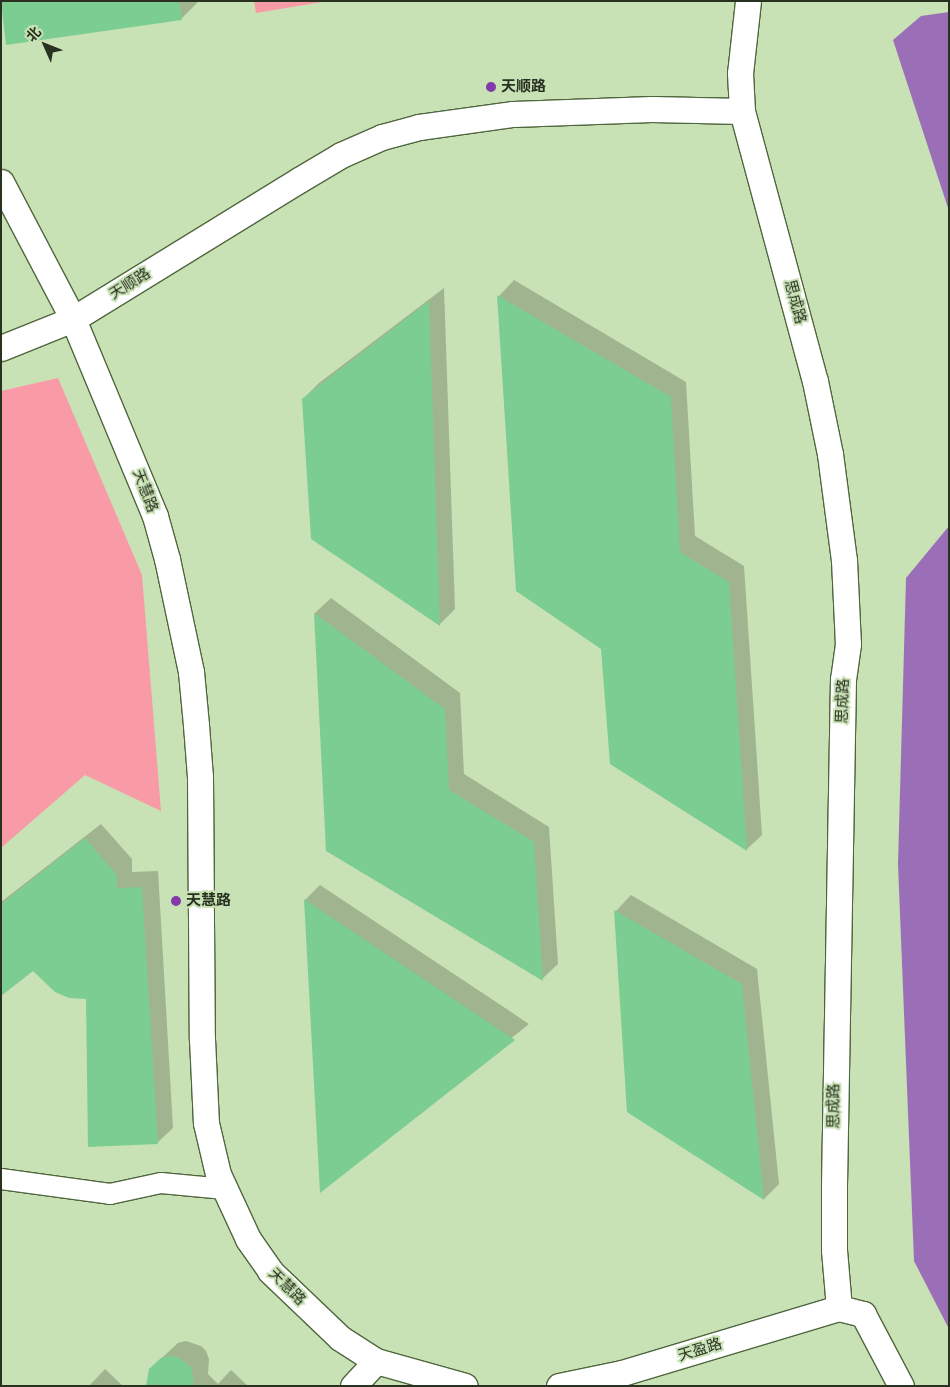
<!DOCTYPE html>
<html>
<head>
<meta charset="utf-8">
<style>
  body { margin:0 }
  #map { position:relative; width:950px; height:1387px; overflow:hidden; background:#c8e1b5; font-family:Spectral,"Noto Sans SC",serif }
  div>[style] { position:absolute }
  [style*='--x'] { left:calc(var(--x)*1px); top:calc(var(--y)*1px); width:calc(var(--w)*1px); rotate:calc(var(--a)*1deg) }
  .green>* { inset:0; background:#f89ba6 }
  .water>* { inset:0; background:#9b6fb7 }
  .shadow>* { inset:0; background:#0003 }
  .building>* { inset:0; background:#7ccd92 }
  .roads { filter:drop-shadow(1px 0 #50663e) drop-shadow(-1px 0 #50663e) drop-shadow(0 1px #50663e) drop-shadow(0 -1px #50663e) }
  .minor>* { height:20px; margin:-10px; padding:0 10px; transform-origin:10px; border-radius:10px; background:#fff }
  .tertiary>* { height:25px; margin:-12.5px; padding:0 12.5px; transform-origin:12.5px; border-radius:12.5px; background:#fff }
  .dots>* { width:14px; height:14px; translate:-50% -50%; box-sizing:border-box; border:2px solid #c8e1b5; border-radius:50% }
  span { translate:-50% -50%; white-space:nowrap; text-align:center; line-height:1.15; -webkit-text-stroke:4px #c8e1b5; paint-order:stroke }
  .poi-label { font-size:15px; color:#293221; font-weight:700 }
  .left { translate:0 -50%; text-align:left }
  .street-label { font-size:15px; color:#293221 }
  .frame { position:absolute; inset:0; border:2px solid #293221; pointer-events:none }
  .north { position:absolute; left:20px; top:20px; width:50px; height:50px; -webkit-text-stroke:4px #c8e1b5; paint-order:stroke; rotate:314deg; font-size:14px; font-weight:700; line-height:20px; text-align:center; color:#293221 }
  .north::after { content:''; display:block; margin:auto; width:18px; height:22px; background:#293221; clip-path:polygon(50% 0,100% 100%,50% 72%,0 100%) }
</style>
</head>
<body>
<div id="map">
  <div class="green">
    <div style="clip-path:polygon(254px 1px,328px 1px,256px 13px)"></div>
    <div style="clip-path:polygon(58px 378px,142px 575px,161px 811px,85px 775px,1px 848px,1px 391px)"></div>
  </div>
  <div class="water">
    <div style="clip-path:polygon(949px 12px,949px 211px,893px 40px,921px 16px)"></div>
    <div style="clip-path:polygon(949px 526px,949px 1329px,914px 1261px,898px 864px,906px 578px)"></div>
  </div>
  <div class="shadow">
    <div style="clip-path:polygon(2px 1px,197px 1px,197px 3px,181px 19px)"></div>
    <div style="clip-path:polygon(514px 280px,686px 382px,695px 536px,744px 566px,762px 835px,746px 850px,603px 648px,517px 591px,499px 296px)"></div>
    <div style="clip-path:polygon(444px 288px,455px 609px,440px 624px,303px 399px,319px 383px)"></div>
    <div style="clip-path:polygon(331px 598px,460px 693px,464px 774px,549px 827px,558px 964px,542px 979px,327px 850px,315px 613px)"></div>
    <div style="clip-path:polygon(101px 824px,132px 859px,132px 872px,158px 871px,173px 1128px,157px 1143px,87px 998px,33px 969px,1px 994px,1px 902px)"></div>
    <div style="clip-path:polygon(320px 885px,529px 1024px,321px 1191px,305px 900px)"></div>
    <div style="clip-path:polygon(631px 895px,757px 969px,779px 1184px,764px 1199px,628px 1112px,616px 911px)"></div>
    <div style="clip-path:polygon(186px 1341px,201px 1346px,206px 1351px,209px 1359px,208px 1374px,218px 1384px,231px 1370px,248px 1386px,148px 1386px,150px 1369px,178px 1343px)"></div>
    <div style="clip-path:polygon(105px 1369px,123px 1386px,89px 1386px)"></div>
  </div>
  <div class="building">
    <div style="clip-path:polygon(1px 1px,179px 1px,182px 20px,6px 45px)"></div>
    <div style="clip-path:polygon(497px 295px,671px 397px,680px 552px,729px 582px,747px 851px,610px 764px,601px 649px,516px 591px)"></div>
    <div style="clip-path:polygon(429px 301px,440px 626px,311px 539px,302px 399px)"></div>
    <div style="clip-path:polygon(314px 613px,445px 709px,449px 790px,534px 842px,543px 981px,326px 851px)"></div>
    <div style="clip-path:polygon(85px 838px,117px 875px,117px 888px,142px 887px,158px 1144px,88px 1147px,86px 999px,69px 998px,55px 992px,33px 971px,1px 996px,1px 904px)"></div>
    <div style="clip-path:polygon(304px 899px,515px 1040px,320px 1193px)"></div>
    <div style="clip-path:polygon(614px 910px,742px 984px,764px 1200px,627px 1112px)"></div>
    <div style="clip-path:polygon(169px 1356px,178px 1357px,191px 1367px,194px 1386px,146px 1386px,149px 1369px,161px 1358px)"></div>
  </div>
  <div class="roads">
    <div class="minor">
      <div style="--x:1;--y:1179;--w:110;--a:7.8"></div>
      <div style="--x:110;--y:1194;--w:52;--a:-12.2"></div>
      <div style="--x:161;--y:1183;--w:64;--a:5.4"></div>
    </div>
    <div class="tertiary">
      <div style="--x:748;--y:1;--w:72;--a:96.3"></div>
      <div style="--x:740;--y:73;--w:38;--a:87"></div>
      <div style="--x:742;--y:111;--w:280;--a:74.9"></div>
      <div style="--x:815;--y:381;--w:75;--a:78.4"></div>
      <div style="--x:830;--y:454;--w:107;--a:82.5"></div>
      <div style="--x:844;--y:560;--w:84;--a:87.3"></div>
      <div style="--x:848;--y:644;--w:35;--a:98"></div>
      <div style="--x:843;--y:679;--w:506;--a:91.02"></div>
      <div style="--x:834;--y:1185;--w:65;--a:90"></div>
      <div style="--x:834;--y:1250;--w:58;--a:85.1"></div>
      <div style="--x:1;--y:182;--w:155;--a:62.3"></div>
      <div style="--x:73;--y:319;--w:213;--a:67.4"></div>
      <div style="--x:155;--y:516;--w:45;--a:74.4"></div>
      <div style="--x:167;--y:559;--w:116;--a:78"></div>
      <div style="--x:191;--y:672;--w:53;--a:84.6"></div>
      <div style="--x:196;--y:725;--w:52;--a:85.6"></div>
      <div style="--x:200;--y:777;--w:262;--a:89.6"></div>
      <div style="--x:202;--y:1039;--w:84;--a:87.3"></div>
      <div style="--x:206;--y:1123;--w:52;--a:76.8"></div>
      <div style="--x:218;--y:1174;--w:72;--a:65.2"></div>
      <div style="--x:248;--y:1239;--w:39;--a:55"></div>
      <div style="--x:270;--y:1271;--w:97;--a:43.7"></div>
      <div style="--x:340;--y:1338;--w:43;--a:32.6"></div>
      <div style="--x:376;--y:1361;--w:92;--a:15.7"></div>
      <div style="--x:1;--y:348;--w:78;--a:-21.9"></div>
      <div style="--x:73;--y:319;--w:265;--a:-31.6"></div>
      <div style="--x:299;--y:180;--w:49;--a:-30.8"></div>
      <div style="--x:341;--y:155;--w:45;--a:-23.7"></div>
      <div style="--x:382;--y:137;--w:38;--a:-15"></div>
      <div style="--x:419;--y:127;--w:95;--a:-7.9"></div>
      <div style="--x:513;--y:114;--w:139;--a:-2.1"></div>
      <div style="--x:652;--y:109;--w:90;--a:1.3"></div>
      <div style="--x:839;--y:1308;--w:25;--a:14"></div>
      <div style="--x:863;--y:1314;--w:81;--a:62.2"></div>
      <div style="--x:353;--y:1386;--w:34;--a:-47"></div>
      <div style="--x:559;--y:1386;--w:64;--a:-11.7"></div>
      <div style="--x:622;--y:1373;--w:227;--a:-16.7"></div>
    </div>
  </div>
  <div class="dots">
    <div style="left:491px;top:87px;background:#8339ab"></div>
    <div style="left:176px;top:901px;background:#8339ab"></div>
  </div>
  <div class="poi-label">
    <span class="left" style="left:501px;top:87px">天顺路</span>
    <span class="left" style="left:186px;top:901px">天慧路</span>
  </div>
  <div class="street-label">
    <span style="left:130px;top:284px;rotate:-32deg">天顺路</span>
    <span style="left:795px;top:302px;rotate:75deg">思成路</span>
    <span style="left:145px;top:491px;rotate:69deg">天慧路</span>
    <span style="left:843px;top:701px;rotate:-88deg">思成路</span>
    <span style="left:834px;top:1106px;rotate:-90deg">思成路</span>
    <span style="left:287px;top:1287px;rotate:45deg">天慧路</span>
    <span style="left:700px;top:1350px;rotate:-17deg">天盈路</span>
  </div>
  <div class="frame"></div>
  <div class="north">北</div>
</div>
</body>
</html>
